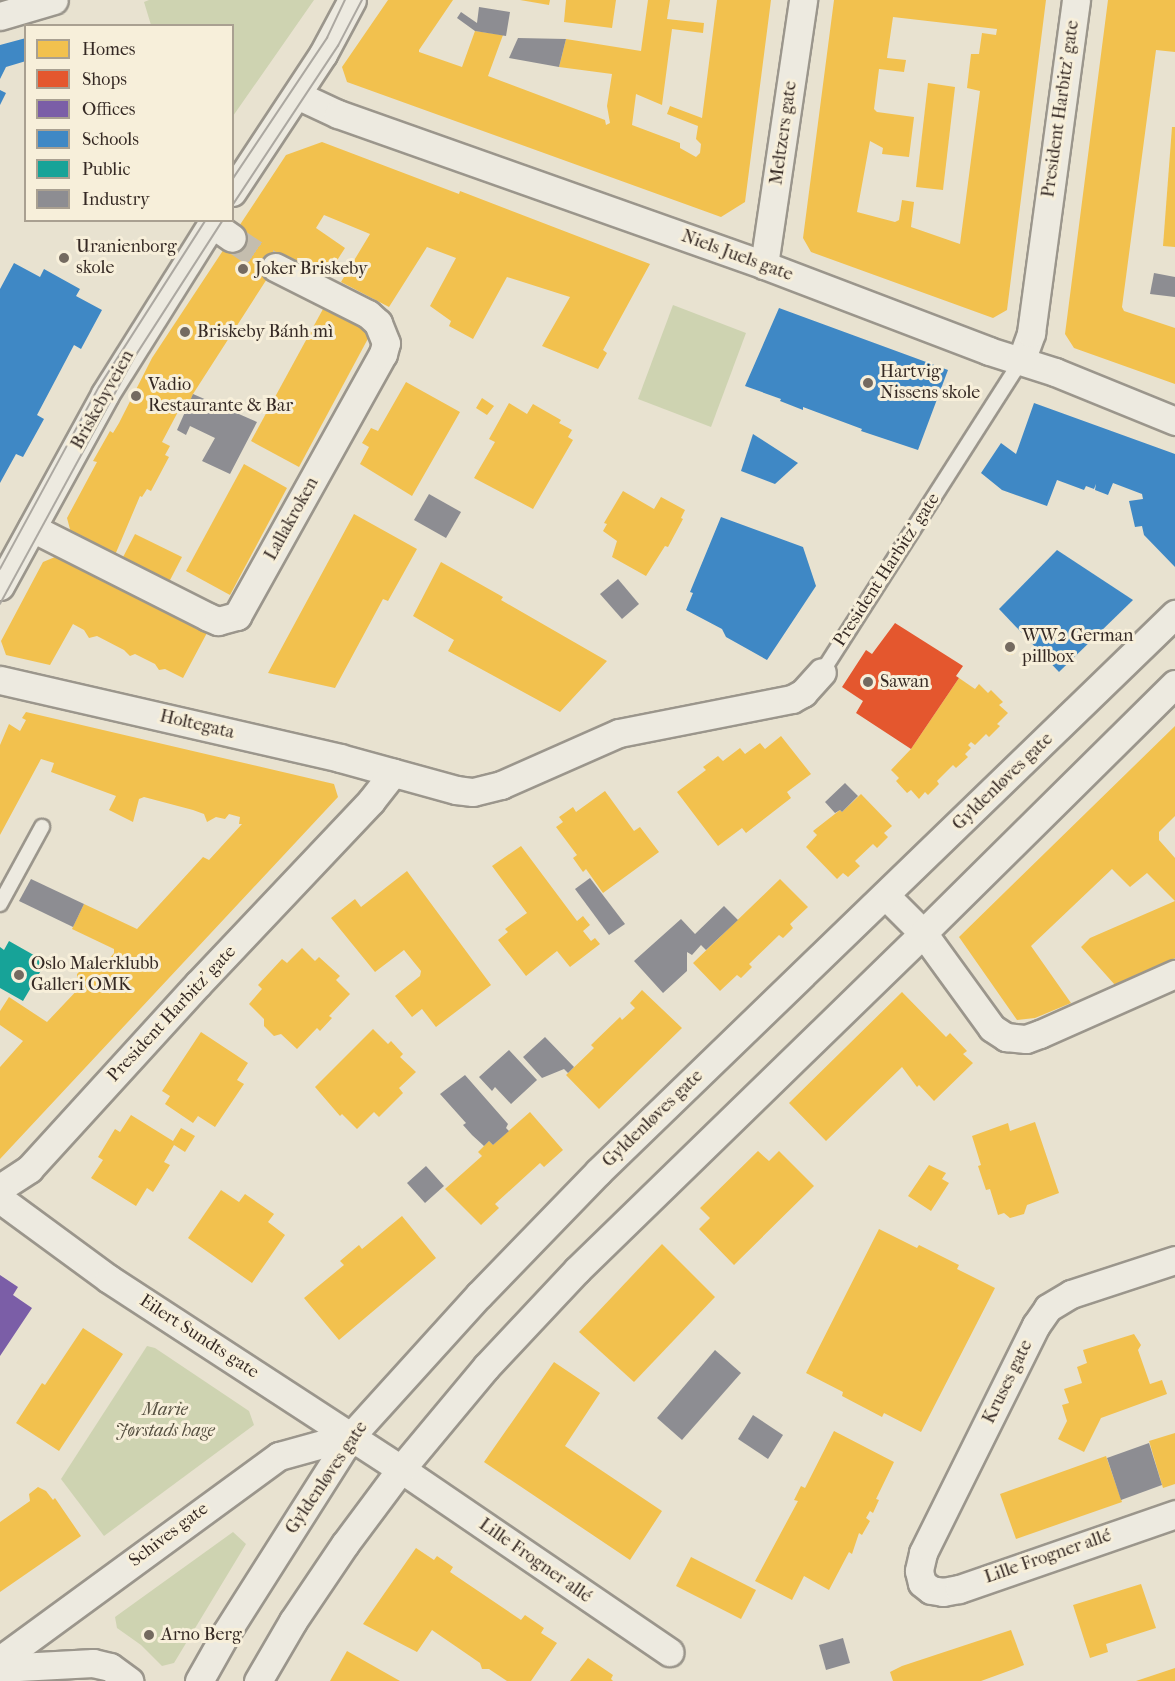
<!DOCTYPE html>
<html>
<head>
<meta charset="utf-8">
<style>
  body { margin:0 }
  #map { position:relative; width:1175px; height:1681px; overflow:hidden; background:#e8e2d0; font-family:"IM FELL French Canon",serif }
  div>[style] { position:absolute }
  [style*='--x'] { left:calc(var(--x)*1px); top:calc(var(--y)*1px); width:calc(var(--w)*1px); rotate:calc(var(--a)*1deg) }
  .green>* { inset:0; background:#ced3b1 }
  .homes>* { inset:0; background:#f2c14e }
  .round { border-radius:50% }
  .shops>* { inset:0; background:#e4572e }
  .offices>* { inset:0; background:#7b5ea7 }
  .schools>* { inset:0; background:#3f88c5 }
  .public>* { inset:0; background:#17a398 }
  .industry>* { inset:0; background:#8d8d92 }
  .minor-tunnel>* { height:27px; margin-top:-13.5px; transform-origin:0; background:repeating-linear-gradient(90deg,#c4bdae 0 27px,transparent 0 41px) }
  .roads { filter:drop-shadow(2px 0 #9b968c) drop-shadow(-2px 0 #9b968c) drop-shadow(0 2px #9b968c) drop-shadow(0 -2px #9b968c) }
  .service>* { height:14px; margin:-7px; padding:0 7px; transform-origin:7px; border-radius:7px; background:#edeae0 }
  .minor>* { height:27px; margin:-13.5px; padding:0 13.5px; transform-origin:13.5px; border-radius:13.5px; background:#edeae0 }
  .tram>* { height:1.5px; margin:-0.75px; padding:0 0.75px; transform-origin:0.75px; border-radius:0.75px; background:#aca8a1 }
  .dots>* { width:16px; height:16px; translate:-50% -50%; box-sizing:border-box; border:3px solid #f7efda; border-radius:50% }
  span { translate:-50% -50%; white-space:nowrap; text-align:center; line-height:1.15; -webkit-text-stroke:6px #f7efda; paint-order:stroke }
  .street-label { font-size:18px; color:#352924 }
  .poi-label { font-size:18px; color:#352924 }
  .left { translate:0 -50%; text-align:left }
  .park-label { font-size:18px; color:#565041; font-style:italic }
  .legend { position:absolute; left:24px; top:24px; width:210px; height:198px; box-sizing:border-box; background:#f7efda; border:2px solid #a9a091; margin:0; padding:8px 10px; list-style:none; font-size:18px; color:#352924 }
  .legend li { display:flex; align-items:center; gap:12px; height:30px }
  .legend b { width:30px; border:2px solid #a9a091 }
</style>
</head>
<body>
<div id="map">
  <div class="green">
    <div style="clip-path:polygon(149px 0,314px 0,233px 116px,232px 26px,151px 25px,144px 2px)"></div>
    <div style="clip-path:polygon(673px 305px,746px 333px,711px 427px,638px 399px)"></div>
    <div style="clip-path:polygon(147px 1346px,155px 1348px,249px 1411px,254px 1425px,104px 1536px,61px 1479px)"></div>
    <div style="clip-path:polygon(233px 1532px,246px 1544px,174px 1663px,162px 1666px,141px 1645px,117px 1628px,115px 1617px)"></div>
  </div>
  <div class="homes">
    <div style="clip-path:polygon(388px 0,453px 0,419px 50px,419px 52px,462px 67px,475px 31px,503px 35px,488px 76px,605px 120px,606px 125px,610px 123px,607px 106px,612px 74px,559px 67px,566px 39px,641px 51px,648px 0,670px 0,667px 19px,704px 23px,703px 33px,672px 29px,662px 105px,636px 94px,632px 125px,680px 143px,680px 148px,696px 157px,700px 153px,701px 144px,696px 139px,698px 126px,667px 114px,670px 106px,702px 118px,717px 0,771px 0,745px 202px,721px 217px,347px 82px,342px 67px)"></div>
    <div style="clip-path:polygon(520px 0,550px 0,549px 5px)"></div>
    <div style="clip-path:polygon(566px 0,616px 0,612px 28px,564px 22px)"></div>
    <div style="clip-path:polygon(evenodd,834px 0,1046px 0,1007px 310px,993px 318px,811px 252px,803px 238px,834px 0,893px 17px,997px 29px,996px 35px,982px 33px,979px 54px,971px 54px,967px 88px,980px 91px,960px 244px,911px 227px,914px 202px,902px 200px,899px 220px,895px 222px,857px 212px,870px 141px,883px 148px,882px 154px,909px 157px,914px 117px,877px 112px,874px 109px,879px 69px,904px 72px,906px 60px,887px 58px,893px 17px)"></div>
    <div style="clip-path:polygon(1108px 0,1175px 0,1175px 52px,1156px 50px,1122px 307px,1124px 311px,1175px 328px,1175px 384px,1074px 348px,1065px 334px)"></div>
    <div style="clip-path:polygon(928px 83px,955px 87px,943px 190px,916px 187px)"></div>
    <div style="clip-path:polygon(1172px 127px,1175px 127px,1175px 247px,1163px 246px)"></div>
    <div style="clip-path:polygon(322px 142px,459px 194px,460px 191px,650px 264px,603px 350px,607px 353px,598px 369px,542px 346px,570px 297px,507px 277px,473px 339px,449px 326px,451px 321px,430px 306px,456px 258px,427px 247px,389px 307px,341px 282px,370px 234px,324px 215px,316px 228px,345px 248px,327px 276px,283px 254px,193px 394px,187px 408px,181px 406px,162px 442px,170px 446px,165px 455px,169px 457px,151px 491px,147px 489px,142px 497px,140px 496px,115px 555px,71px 533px,67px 518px,97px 462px,93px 461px,110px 431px,113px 433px,119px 423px,152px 358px,286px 155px)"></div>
    <div style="clip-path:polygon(323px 309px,371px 333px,299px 467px,251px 441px)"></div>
    <div style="clip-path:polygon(406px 382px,460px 412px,412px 496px,360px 464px,369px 447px,362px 443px,371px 428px,378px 431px)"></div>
    <div style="clip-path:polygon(482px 398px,494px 406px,487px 415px,476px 408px)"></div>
    <div style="clip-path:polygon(509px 403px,527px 414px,533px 404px,561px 420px,559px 423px,572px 430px,568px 437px,573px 440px,533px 509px,474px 478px,495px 442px,489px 439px)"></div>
    <div style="clip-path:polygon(244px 464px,287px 488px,230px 595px,186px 571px)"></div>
    <div style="clip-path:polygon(623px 491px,654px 509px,661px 497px,685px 510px,681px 518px,683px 519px,668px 547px,665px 546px,646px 576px,612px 557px,617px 541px,603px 531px,607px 524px,604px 523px)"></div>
    <div style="clip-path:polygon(354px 514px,417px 549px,388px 601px,383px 599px,335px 688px,268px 673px)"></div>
    <div style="clip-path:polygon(135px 534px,182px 557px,168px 584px,121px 561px)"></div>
    <div style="clip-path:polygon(55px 557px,208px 631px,183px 678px,165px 669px,159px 670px,155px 664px,135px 654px,130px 656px,124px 650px,97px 636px,89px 638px,84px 630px,73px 624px,50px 665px,6px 655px,1px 641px,43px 562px)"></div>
    <div style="clip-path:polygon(441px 562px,503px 597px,501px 600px,607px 661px,560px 712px,448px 651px,454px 640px,413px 616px)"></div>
    <div class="round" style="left:1003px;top:641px;width:14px;height:14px"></div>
    <div style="clip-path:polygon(959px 678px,975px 689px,979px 684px,988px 693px,991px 690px,1003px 702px,999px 705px,1008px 713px,997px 724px,1000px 726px,989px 737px,986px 734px,975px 745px,971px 742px,968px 745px,971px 748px,965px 754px,968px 757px,956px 768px,953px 765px,937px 781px,939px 784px,928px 795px,925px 792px,919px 799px,911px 790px,907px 793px,896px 781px,899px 778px,891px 770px,911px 749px)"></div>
    <div style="clip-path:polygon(26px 712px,334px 784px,338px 797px,0 1159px,0 1067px,23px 1041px,0 1025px,0 1011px,9px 997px,47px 1022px,82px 985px,77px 980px,77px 974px,90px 961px,95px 960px,102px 967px,114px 953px,114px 949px,72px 929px,84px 904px,137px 929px,203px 857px,209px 860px,242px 824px,239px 824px,240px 817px,229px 814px,225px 819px,216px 817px,207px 822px,204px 814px,193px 810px,144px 797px,139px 799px,133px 822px,109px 810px,116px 796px,51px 772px,54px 763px,41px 759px,0 835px,0 745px,9px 724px,20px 731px,26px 720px,22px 718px)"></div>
    <div style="clip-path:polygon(1175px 726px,1175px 816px,1159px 832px,1159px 840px,1175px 858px,1175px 958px,1115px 985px,1081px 947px,1090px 938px,1175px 901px,1147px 873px,1130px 887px,1112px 869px,1031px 946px,1071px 1003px,1035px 1018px,1017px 1020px,959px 937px)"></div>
    <div style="clip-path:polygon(781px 736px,811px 774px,787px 792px,791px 798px,746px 833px,742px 828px,718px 846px,677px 792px,706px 770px,703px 767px,718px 756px,723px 761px,740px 748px,745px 754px,760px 743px,765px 749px)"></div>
    <div style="clip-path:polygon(605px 791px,634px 831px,640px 827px,659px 852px,603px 893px,586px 869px,583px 872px,573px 858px,577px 855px,556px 827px,563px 822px,559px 817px,573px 807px,576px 812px)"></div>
    <div style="clip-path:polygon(861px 794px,892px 826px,884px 833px,888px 837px,877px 848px,873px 844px,855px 861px,860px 866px,848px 877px,843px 873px,837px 879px,806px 847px,817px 835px,813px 831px,840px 810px,842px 812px)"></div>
    <div style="clip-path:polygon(521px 846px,577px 921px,583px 916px,590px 925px,583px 931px,591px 941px,595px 938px,600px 944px,570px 967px,557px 951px,526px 976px,498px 940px,508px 932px,505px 929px,527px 913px,492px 866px)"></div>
    <div style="clip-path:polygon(407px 871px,491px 985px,436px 1027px,422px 1009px,412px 1017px,395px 996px,420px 976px,421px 971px,404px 950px,375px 972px,331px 918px,355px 899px,361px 907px)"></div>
    <div style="clip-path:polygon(780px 879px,808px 907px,790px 924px,793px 928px,783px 938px,779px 935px,749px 964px,752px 967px,741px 978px,737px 975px,720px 991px,693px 963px)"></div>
    <div style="clip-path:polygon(302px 948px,315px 961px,319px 957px,340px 976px,336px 980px,350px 994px,329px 1016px,332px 1018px,320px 1031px,317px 1028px,297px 1049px,281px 1034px,274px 1036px,264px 1026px,264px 1019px,249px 1004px,262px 989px,258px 985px,282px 959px,287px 963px)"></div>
    <div style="clip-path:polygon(642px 990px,682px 1028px,599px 1109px,566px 1075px,594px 1048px,591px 1045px,620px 1017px,622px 1020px,635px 1008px,630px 1003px)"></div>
    <div style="clip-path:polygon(902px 992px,946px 1037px,950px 1033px,967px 1051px,963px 1054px,973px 1063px,934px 1101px,919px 1085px,917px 1087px,902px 1067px,826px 1141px,789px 1103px)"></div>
    <div style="clip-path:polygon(373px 1029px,388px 1044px,391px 1041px,403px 1054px,400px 1057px,416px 1072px,399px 1088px,403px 1093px,379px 1117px,374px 1112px,357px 1129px,342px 1114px,340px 1116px,315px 1087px)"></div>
    <div style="clip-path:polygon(201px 1032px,248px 1063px,237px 1080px,244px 1084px,215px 1127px,198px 1116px,193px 1123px,165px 1104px,170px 1096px,162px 1091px)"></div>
    <div style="clip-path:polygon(530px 1112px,563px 1150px,544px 1167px,540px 1163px,495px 1204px,499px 1208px,481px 1225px,445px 1189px,482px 1156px,478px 1152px,489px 1141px,493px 1145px)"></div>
    <div style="clip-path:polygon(131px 1115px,173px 1141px,181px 1128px,195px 1136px,185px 1152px,174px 1145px,164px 1162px,170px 1165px,153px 1192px,147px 1188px,136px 1206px,91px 1178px,103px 1160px,98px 1157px,115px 1129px,120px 1132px)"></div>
    <div style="clip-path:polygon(1035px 1122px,1059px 1193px,1027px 1205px,1024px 1214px,1010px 1218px,1004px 1213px,998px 1215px,990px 1189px,986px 1190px,978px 1166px,981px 1165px,972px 1136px,1008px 1123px,1010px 1131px)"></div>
    <div style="clip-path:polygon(758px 1151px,769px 1161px,779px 1151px,814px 1186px,734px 1265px,699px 1229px,710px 1218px,700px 1208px)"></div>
    <div style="clip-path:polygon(929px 1165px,946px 1173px,942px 1179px,949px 1183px,931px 1211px,908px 1196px)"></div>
    <div style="clip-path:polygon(221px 1190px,239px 1202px,245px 1194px,274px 1214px,268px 1222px,285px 1235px,252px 1283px,188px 1238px)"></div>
    <div style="clip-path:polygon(402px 1216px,436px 1258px,339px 1340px,304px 1298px,344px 1265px,340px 1261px,359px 1245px,362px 1249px)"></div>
    <div style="clip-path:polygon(879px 1229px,917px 1248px,919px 1245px,959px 1265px,957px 1269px,995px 1288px,921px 1432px,884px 1413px,882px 1417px,842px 1396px,843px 1392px,806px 1373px)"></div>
    <div style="clip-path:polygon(662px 1244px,715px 1297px,634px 1382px,579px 1332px)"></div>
    <div style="clip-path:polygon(83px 1328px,123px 1354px,59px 1451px,16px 1423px,42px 1383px,45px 1385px)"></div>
    <div style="clip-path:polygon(1134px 1334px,1141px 1345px,1138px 1350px,1150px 1384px,1162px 1380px,1167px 1394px,1101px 1418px,1084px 1452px,1058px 1439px,1067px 1421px,1062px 1405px,1069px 1403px,1064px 1389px,1082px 1383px,1077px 1367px,1087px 1363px,1083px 1350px)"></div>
    <div style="clip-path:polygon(554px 1362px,600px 1393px,565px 1446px,662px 1511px,630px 1560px,484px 1462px)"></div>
    <div style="clip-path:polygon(834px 1431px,894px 1462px,876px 1499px,879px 1500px,873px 1513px,870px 1511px,866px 1518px,870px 1521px,862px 1535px,859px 1533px,852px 1554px,849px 1552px,829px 1590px,804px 1576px,792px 1600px,755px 1581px,798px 1501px,794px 1500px,801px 1486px,805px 1488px)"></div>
    <div style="clip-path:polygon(1175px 1433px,1175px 1484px,1163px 1488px,1149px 1441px)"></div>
    <div style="clip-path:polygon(1106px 1456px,1122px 1502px,1016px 1539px,1000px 1494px)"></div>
    <div style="clip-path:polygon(38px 1487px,46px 1491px,53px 1500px,55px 1498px,81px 1536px,0 1592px,0 1522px,30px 1501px,29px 1494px)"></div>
    <div style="clip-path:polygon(416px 1548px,434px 1560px,437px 1556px,453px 1567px,450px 1572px,521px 1620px,525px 1615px,544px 1628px,541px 1633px,557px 1643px,531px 1681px,507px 1681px,489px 1669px,482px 1669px,480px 1663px,432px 1630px,417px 1652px,363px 1624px)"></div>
    <div style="clip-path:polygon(691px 1557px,756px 1590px,741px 1619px,676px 1586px)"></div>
    <div style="clip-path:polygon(1141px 1584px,1156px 1628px,1106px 1644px,1108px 1652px,1090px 1658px,1073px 1605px)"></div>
    <div style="clip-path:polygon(1011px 1630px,1024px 1665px,1014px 1669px,981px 1681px,893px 1681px,890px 1672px,902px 1666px)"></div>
    <div style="clip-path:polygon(347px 1651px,400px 1681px,330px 1681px)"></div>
    <div style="clip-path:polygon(588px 1658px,613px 1675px,611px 1679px,613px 1681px,570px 1681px)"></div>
    <div style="clip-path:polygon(1175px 1668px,1175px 1681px,1136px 1681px)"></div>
  </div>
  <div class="shops">
    <div style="clip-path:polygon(895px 623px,963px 666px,956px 676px,959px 678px,911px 749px,856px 713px,863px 701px,842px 687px,866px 650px,872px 654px)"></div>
  </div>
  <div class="offices">
    <div style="clip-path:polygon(0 1275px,18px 1287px,13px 1295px,32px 1308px,0 1356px)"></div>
  </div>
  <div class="schools">
    <div style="clip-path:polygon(26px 38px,26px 61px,6px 67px,0 79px,0 45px)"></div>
    <div style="clip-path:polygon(0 90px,6px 93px,0 105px)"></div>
    <div style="clip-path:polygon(14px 263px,40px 277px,44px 269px,80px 289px,76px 296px,102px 310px,81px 349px,74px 345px,37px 415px,44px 419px,23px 457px,16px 454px,0 483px,0 289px)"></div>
    <div style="clip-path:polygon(779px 308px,948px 370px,918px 450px,861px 431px,862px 429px,803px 407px,803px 410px,780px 401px,781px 399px,745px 386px)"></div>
    <div style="clip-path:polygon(1034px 403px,1175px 454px,1175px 567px,1144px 535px,1142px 526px,1135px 527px,1129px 501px,1143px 499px,1142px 494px,1113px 483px,1108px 495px,1095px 490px,1096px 484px,1094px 489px,1086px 486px,1084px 490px,1057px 480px,1047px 506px,1002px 490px,981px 473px,1001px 443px,1016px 454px)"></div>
    <div style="clip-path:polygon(753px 434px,798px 463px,775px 484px,741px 471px)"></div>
    <div style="clip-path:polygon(721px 517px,803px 547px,816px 586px,767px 660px,726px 637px,722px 629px,686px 610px,693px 593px,690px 592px)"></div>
    <div style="clip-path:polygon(1057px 550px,1133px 600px,1059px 672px,999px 609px)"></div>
  </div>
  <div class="public">
    <div style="clip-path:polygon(9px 941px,46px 962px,23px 1001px,0 988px,0 947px,4px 950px)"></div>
  </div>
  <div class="industry">
    <div style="clip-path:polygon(479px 7px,510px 12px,506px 36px,475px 31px,457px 18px,461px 12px,477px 23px)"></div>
    <div style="clip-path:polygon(518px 38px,566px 39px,559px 67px,509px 58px)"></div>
    <div style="clip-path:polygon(1154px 273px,1175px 277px,1175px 297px,1150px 294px)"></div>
    <div style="clip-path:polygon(193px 394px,257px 422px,230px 474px,202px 461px,215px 438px,190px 426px,186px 435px,177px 430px)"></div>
    <div style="clip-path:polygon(429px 494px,461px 512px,446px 538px,414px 520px)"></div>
    <div style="clip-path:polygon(618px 579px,639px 604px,622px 619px,600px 594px)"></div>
    <div style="clip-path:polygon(845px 783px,858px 796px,842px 812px,840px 810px,835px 813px,825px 802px)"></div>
    <div style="clip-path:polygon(590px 878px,625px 924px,609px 935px,575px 889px)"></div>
    <div style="clip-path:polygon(31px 879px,84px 904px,73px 927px,19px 901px)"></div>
    <div style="clip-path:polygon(724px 906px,738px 920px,706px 950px,701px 945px,692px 955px,687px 952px,687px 971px,663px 993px,634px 961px,681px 919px,695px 934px)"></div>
    <div style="clip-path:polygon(545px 1037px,574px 1067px,568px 1073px,564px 1069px,542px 1078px,523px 1057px)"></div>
    <div style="clip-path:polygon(509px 1050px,537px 1080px,511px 1104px,495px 1087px,492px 1091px,479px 1077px)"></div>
    <div style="clip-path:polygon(465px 1075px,508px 1124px,506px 1128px,509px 1131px,493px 1145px,489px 1141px,484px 1146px,472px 1135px,463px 1125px,466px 1123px,440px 1094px)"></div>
    <div style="clip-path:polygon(426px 1166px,444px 1186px,425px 1203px,407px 1183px)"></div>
    <div style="clip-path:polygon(715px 1350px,741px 1373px,682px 1440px,657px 1418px)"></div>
    <div style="clip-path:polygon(753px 1415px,783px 1435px,768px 1459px,738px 1439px)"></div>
    <div style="clip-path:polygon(1149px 1443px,1162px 1485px,1121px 1500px,1107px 1458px)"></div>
    <div style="clip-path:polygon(843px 1638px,850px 1663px,826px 1670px,819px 1645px)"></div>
  </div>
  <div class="minor-tunnel">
    <div style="--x:232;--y:238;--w:52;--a:34"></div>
  </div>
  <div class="roads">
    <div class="service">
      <div style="--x:822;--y:672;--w:369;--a:-57.4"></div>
      <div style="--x:0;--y:904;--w:88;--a:-61.4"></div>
    </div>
    <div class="minor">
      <div style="--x:0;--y:16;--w:56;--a:-16.5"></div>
      <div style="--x:297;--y:95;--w:45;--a:24.9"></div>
      <div style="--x:338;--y:114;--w:452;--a:19.5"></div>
      <div style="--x:764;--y:265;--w:241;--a:20.9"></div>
      <div style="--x:989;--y:351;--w:69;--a:17.7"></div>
      <div style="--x:1055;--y:372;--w:130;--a:22.2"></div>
      <div style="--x:232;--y:192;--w:165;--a:-56.6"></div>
      <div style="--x:323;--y:54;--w:61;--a:-61.8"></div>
      <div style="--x:212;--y:224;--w:24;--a:35"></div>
      <div style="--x:764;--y:265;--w:268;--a:-81.6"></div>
      <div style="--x:1021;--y:361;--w:30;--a:-70"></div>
      <div style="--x:1031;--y:333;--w:336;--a:-82.3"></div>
      <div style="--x:32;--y:528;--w:197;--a:26.8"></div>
      <div style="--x:208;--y:617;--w:11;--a:22"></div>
      <div style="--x:218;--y:621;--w:20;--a:-15"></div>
      <div style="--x:237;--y:616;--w:300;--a:-60.9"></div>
      <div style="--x:383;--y:354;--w:11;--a:-75"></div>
      <div style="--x:386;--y:343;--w:22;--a:-112"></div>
      <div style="--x:378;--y:323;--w:13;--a:-138"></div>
      <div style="--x:368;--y:314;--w:104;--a:-153.2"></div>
      <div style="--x:0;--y:586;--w:219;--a:-61.3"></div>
      <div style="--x:105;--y:394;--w:205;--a:-57.9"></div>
      <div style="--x:0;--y:680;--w:349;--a:12.9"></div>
      <div style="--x:340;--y:758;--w:120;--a:15.4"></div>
      <div style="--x:456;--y:790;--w:17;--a:7"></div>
      <div style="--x:473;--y:792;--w:29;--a:-14"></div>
      <div style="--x:501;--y:785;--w:129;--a:-23.8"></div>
      <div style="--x:619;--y:733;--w:176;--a:-11.1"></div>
      <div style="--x:792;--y:699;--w:13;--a:-29"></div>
      <div style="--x:803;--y:693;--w:28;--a:-48"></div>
      <div style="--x:886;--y:896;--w:52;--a:45"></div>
      <div style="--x:923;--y:933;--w:117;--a:54"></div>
      <div style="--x:992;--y:1028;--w:17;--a:33"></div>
      <div style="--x:1006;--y:1037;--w:20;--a:6"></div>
      <div style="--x:1026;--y:1039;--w:15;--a:-20"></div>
      <div style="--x:1040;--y:1034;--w:148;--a:-24"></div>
      <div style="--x:0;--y:1188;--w:35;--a:-33"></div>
      <div style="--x:29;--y:1169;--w:251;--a:-47.6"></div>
      <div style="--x:198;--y:984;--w:252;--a:-46.6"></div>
      <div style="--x:371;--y:801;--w:36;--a:-52"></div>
      <div style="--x:0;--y:1199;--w:135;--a:36.3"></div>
      <div style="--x:109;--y:1279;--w:348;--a:33.1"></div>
      <div style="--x:401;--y:1469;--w:325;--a:34.3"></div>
      <div style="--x:1175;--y:1260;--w:109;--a:161.9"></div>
      <div style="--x:1071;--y:1294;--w:27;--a:149"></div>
      <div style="--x:1048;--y:1308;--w:21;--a:125"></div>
      <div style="--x:1036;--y:1325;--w:254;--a:116.4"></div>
      <div style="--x:923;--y:1553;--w:18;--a:103"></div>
      <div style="--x:919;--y:1571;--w:12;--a:76"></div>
      <div style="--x:922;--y:1583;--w:11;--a:38"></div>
      <div style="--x:931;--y:1590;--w:12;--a:9"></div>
      <div style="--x:943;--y:1592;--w:16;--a:-11"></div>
      <div style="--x:959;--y:1589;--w:229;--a:-19.1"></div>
      <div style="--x:0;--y:1660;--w:346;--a:-36.2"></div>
      <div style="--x:279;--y:1456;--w:75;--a:-15.5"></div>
      <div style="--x:0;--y:1668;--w:93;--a:-3.1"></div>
      <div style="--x:93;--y:1663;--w:17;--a:13"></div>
      <div style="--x:110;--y:1667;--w:24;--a:36"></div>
      <div style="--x:199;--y:1681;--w:55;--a:-60.6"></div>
      <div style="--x:226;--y:1633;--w:233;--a:-57.6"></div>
      <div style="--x:351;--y:1436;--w:190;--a:-47.8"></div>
      <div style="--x:479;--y:1295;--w:171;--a:-45.9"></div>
      <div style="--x:598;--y:1172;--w:803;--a:-44.04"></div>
      <div style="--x:258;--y:1681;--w:69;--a:-59.7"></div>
      <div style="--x:293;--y:1621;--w:93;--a:-56"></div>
      <div style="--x:345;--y:1544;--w:94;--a:-53.3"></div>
      <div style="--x:401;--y:1469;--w:133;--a:-50.2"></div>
      <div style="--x:486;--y:1367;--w:133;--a:-46.8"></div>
      <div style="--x:577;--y:1270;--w:483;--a:-44.2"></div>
      <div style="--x:923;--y:933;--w:354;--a:-44.7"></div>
    </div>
  </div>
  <div class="tram">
    <div style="--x:232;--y:180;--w:171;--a:-56.2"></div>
    <div style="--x:327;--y:38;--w:42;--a:-64.7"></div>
    <div style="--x:232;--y:206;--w:192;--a:-56.5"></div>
    <div style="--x:338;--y:46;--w:52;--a:-62.4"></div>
    <div style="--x:0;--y:569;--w:207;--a:-61.5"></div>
    <div style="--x:99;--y:387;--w:198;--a:-57.4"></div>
    <div style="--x:0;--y:604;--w:284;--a:-61.4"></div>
    <div style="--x:136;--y:355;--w:161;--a:-57.2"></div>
  </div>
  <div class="dots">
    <div style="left:64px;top:258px;background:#746a60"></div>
    <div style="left:243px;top:269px;background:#746a60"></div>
    <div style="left:185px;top:332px;background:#746a60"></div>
    <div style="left:868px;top:383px;background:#746a60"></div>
    <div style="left:136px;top:396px;background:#746a60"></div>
    <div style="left:1010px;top:647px;background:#746a60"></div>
    <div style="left:868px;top:682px;background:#746a60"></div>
    <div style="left:19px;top:975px;background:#746a60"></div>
    <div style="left:149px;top:1635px;background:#746a60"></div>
  </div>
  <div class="street-label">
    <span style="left:1061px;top:109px;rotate:-82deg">President Harbitz’ gate</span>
    <span style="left:784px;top:133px;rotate:-82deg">Meltzers gate</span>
    <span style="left:737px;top:256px;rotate:20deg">Niels Juels gate</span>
    <span style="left:103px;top:400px;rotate:-61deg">Briskebyveien</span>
    <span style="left:292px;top:519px;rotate:-61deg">Lallakroken</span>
    <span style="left:887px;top:570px;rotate:-57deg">President Harbitz’ gate</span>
    <span style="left:197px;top:725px;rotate:13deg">Holtegata</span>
    <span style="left:1003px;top:782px;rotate:-44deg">Gyldenløves gate</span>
    <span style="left:172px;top:1014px;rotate:-47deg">President Harbitz’ gate</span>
    <span style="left:653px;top:1119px;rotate:-44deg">Gyldenløves gate</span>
    <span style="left:199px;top:1337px;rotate:33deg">Eilert Sundts gate</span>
    <span style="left:1008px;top:1382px;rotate:-64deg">Kruses gate</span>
    <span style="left:327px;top:1478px;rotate:-56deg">Gyldenløves gate</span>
    <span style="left:169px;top:1535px;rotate:-37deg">Schives gate</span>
    <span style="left:1048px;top:1557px;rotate:-19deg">Lille Frogner allé</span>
    <span style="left:535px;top:1561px;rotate:35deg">Lille Frogner allé</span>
  </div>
  <div class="poi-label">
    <span class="left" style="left:76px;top:258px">Uranienborg<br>skole</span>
    <span class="left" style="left:255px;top:269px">Joker Briskeby</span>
    <span class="left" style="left:197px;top:332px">Briskeby Bánh mì</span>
    <span class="left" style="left:880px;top:383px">Hartvig<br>Nissens skole</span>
    <span class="left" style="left:148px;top:396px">Vadio<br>Restaurante &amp; Bar</span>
    <span class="left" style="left:1022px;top:647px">WW2 German<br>pillbox</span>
    <span class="left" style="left:880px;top:682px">Sawan</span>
    <span class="left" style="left:31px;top:975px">Oslo Malerklubb<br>Galleri OMK</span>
    <span class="left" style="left:161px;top:1635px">Arno Berg</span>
  </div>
  <div class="park-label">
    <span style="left:165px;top:1421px">Marie<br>Jørstads hage</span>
  </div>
  <ul class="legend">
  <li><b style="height:16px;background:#f2c14e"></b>Homes</li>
  <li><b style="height:16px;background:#e4572e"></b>Shops</li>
  <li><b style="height:16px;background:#7b5ea7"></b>Offices</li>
  <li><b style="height:16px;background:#3f88c5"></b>Schools</li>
  <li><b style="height:16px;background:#17a398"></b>Public</li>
  <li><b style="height:16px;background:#8d8d92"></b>Industry</li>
  </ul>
</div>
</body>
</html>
